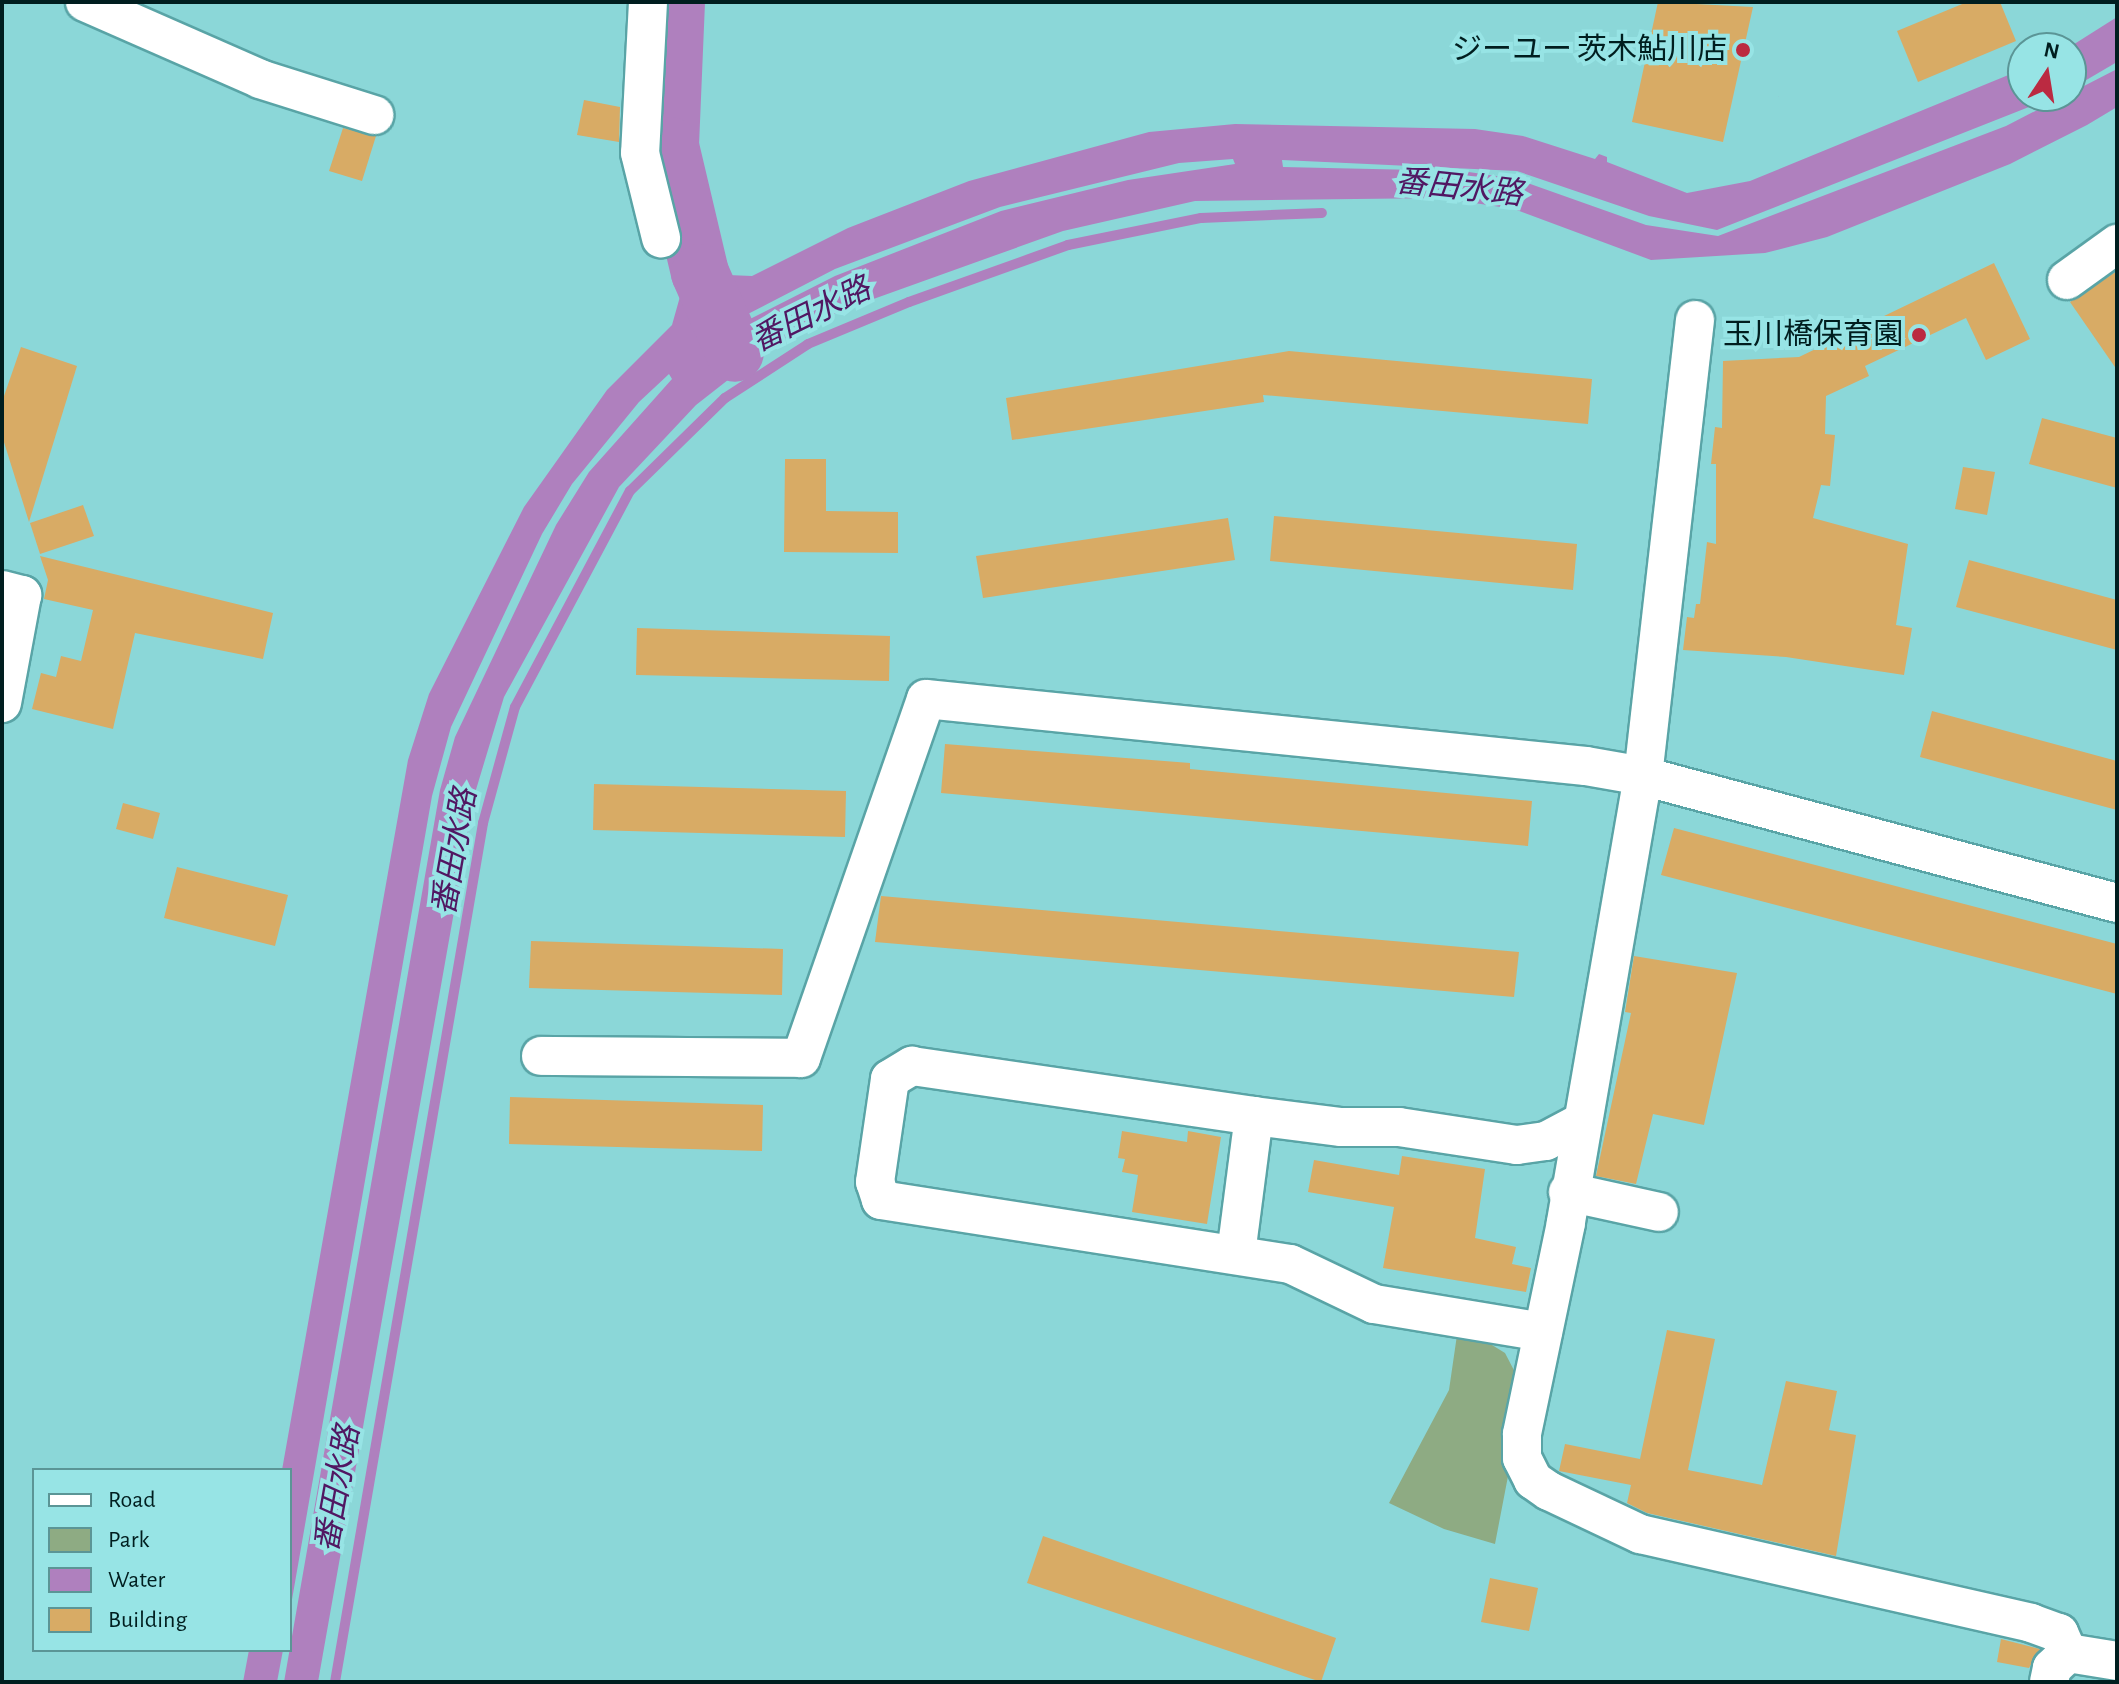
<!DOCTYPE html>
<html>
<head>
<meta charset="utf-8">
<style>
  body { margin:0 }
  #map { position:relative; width:2119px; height:1684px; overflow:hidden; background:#8bd7d8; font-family:"Alegreya Sans","Noto Sans JP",sans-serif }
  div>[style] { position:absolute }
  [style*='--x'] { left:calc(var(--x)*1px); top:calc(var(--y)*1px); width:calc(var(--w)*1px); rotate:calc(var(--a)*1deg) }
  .green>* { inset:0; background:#8eab83 }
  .water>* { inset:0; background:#af80be }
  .stream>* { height:10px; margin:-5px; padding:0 5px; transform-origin:5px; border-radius:5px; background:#af80be }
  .river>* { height:58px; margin:-29px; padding:0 29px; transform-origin:29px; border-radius:29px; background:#af80be }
  .building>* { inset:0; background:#d8ab65 }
  .roads { filter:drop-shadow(2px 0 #59a4a6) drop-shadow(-2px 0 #59a4a6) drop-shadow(0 2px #59a4a6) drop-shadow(0 -2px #59a4a6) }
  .minor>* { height:38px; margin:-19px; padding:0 19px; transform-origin:19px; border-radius:19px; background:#fff }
  .dots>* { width:22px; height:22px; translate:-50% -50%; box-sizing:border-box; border:4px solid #97e4e5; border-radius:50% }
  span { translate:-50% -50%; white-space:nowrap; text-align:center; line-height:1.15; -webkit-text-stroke:8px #97e4e5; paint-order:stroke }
  .poi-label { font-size:30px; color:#001e1f }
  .right { translate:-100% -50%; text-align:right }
  .water-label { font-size:32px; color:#511762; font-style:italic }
  .frame { position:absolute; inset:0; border:4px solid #001e1f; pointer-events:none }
  .legend { position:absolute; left:32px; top:1468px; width:260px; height:184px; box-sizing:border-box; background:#97e4e5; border:2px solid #5b9596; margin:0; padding:10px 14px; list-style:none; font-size:24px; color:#001e1f }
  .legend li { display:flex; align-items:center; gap:16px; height:40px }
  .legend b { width:40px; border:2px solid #5b9596 }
  .north { position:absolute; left:2007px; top:32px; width:80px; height:80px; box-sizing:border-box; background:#97e4e5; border:2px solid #5b9596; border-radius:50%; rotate:12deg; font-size:22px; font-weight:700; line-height:32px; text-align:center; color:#001e1f }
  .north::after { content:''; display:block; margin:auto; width:28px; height:36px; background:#bb2a41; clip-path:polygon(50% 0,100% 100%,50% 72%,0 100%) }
</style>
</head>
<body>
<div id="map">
  <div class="green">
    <div style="clip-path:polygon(1457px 1335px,1479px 1337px,1505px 1353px,1518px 1378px,1509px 1471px,1495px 1544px,1444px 1529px,1389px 1503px,1449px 1390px)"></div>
  </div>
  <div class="water">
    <div style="clip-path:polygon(2117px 17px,2117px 62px,2071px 89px,2068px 48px)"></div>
    <div style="clip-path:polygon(evenodd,2023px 69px,2023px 96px,2057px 96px,1717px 230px,1649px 216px,1517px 171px,1282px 160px,1283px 167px,1462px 171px,1516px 179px,1646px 225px,1718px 236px,2006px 126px,2117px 69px,2117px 107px,2087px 125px,2010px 164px,1827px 237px,1765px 253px,1651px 260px,1514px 209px,1441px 198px,1195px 201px,1063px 231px,840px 311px,774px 344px,696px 405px,619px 487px,504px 697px,475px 793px,318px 1682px,284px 1682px,440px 790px,455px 737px,556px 525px,589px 472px,672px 379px,669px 374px,639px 402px,572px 484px,542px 534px,451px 727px,432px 796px,290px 1611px,290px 1470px,282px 1470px,408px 760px,429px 694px,524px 507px,607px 390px,672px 325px,681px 293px,715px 287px,728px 275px,752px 276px,848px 228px,969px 181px,1149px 132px,1235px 124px,1475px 129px,1523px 136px,1595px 159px,1599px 154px,1607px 157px,1607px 162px,1687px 193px,1750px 181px,2023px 69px,1233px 159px,1235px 164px,1128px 180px,1001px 211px,835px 276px,748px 320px,744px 316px,835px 269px,1000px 207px,1179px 163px,1233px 159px)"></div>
    <div style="clip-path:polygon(249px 1650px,283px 1650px,277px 1682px,243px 1682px)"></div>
  </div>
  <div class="stream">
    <div style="--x:335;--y:1682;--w:872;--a:-80.22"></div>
    <div style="--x:483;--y:823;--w:120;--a:-74.6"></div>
    <div style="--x:515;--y:707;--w:245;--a:-62"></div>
    <div style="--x:630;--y:491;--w:133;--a:-44.4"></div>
    <div style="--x:725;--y:398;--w:99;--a:-33"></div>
    <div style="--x:808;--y:344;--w:109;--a:-22.6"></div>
    <div style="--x:909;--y:302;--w:169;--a:-19.7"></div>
    <div style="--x:1068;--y:245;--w:136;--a:-11.5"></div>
    <div style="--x:1201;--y:218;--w:121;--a:-2.4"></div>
  </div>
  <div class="river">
    <div style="--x:676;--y:2;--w:144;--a:92.4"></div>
    <div style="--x:670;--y:146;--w:130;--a:76.7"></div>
    <div style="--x:700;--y:273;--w:87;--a:66.4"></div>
  </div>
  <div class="building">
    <div style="clip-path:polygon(1658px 2px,1753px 7px,1723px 142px,1632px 122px)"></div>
    <div style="clip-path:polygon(1967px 2px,2000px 2px,2016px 41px,1918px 82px,1897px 31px)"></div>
    <div style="clip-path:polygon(584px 100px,620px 107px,619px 142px,577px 135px)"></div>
    <div style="clip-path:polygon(343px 128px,376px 136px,362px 181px,329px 171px)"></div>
    <div style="clip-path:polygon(1994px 263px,2030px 339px,1986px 360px,1966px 318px,1865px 366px,1869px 376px,1826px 396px,1825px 434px,1835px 435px,1830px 486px,1821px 485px,1813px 518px,1908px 544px,1896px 625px,1912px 628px,1904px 675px,1786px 657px,1683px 650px,1687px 617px,1694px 618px,1696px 604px,1700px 604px,1707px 542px,1716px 544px,1716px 464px,1711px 464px,1715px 427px,1722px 428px,1723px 361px,1799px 357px)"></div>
    <div style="clip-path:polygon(2117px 271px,2117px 370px,2070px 302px)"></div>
    <div style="clip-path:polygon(21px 347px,77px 366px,29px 522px,3px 439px,4px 396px)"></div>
    <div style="clip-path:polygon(1289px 351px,1592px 379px,1588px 424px,1263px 395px,1264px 402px,1012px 440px,1006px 398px)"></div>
    <div style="clip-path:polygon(2042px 418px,2117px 438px,2117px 488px,2029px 464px)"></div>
    <div style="clip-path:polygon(785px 459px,826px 459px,826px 511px,898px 512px,898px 553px,784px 552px)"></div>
    <div style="clip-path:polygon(1963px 467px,1995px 472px,1987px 515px,1955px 509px)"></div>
    <div style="clip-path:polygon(83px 505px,94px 536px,40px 554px,30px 523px)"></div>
    <div style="clip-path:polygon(1274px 516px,1577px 544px,1573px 590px,1270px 561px)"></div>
    <div style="clip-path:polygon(1228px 518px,1235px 560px,983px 598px,976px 556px)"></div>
    <div style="clip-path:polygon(40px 556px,273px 613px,263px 659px,135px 633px,113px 729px,32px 709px,41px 673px,56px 677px,61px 656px,81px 661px,93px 610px,44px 599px,48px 580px)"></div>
    <div style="clip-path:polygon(1969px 560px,2117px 600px,2117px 650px,1956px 607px)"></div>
    <div style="clip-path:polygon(637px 628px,890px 636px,889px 681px,636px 675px)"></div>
    <div style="clip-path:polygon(1932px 711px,2117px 761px,2117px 810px,1920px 757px)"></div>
    <div style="clip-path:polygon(945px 744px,1190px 763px,1190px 769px,1532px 801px,1528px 846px,941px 793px)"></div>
    <div style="clip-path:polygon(594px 784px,846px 791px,845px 837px,593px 830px)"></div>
    <div style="clip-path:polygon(123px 803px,160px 813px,153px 839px,116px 829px)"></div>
    <div style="clip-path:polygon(1674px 828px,2117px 944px,2117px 994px,1661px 875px)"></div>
    <div style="clip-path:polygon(177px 867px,288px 895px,275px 946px,164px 918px)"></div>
    <div style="clip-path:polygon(881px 896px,1519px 952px,1514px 997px,875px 942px)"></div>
    <div style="clip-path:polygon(531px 941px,783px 949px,782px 995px,529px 988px)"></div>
    <div style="clip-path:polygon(1634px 956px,1737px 973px,1704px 1125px,1653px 1114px,1636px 1184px,1596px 1176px,1631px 1013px,1625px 1012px)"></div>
    <div style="clip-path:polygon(510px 1097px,763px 1105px,762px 1151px,509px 1144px)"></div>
    <div style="clip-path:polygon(1122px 1131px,1187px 1142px,1188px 1131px,1221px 1137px,1207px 1224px,1132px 1212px,1138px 1175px,1122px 1172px,1125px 1159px,1118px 1158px)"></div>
    <div style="clip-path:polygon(1402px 1156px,1485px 1169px,1475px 1238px,1516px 1247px,1512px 1264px,1531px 1268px,1526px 1292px,1383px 1268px,1394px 1207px,1308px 1192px,1314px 1160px,1399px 1175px)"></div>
    <div style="clip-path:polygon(1667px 1330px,1715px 1339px,1688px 1470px,1762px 1485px,1786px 1381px,1837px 1391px,1829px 1430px,1856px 1435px,1836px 1556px,1647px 1513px,1627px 1503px,1631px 1485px,1559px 1471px,1565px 1444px,1640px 1459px)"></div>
    <div style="clip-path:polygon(1043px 1536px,1336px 1638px,1321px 1682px,1027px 1583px)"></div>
    <div style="clip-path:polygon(1490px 1578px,1538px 1588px,1529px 1631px,1481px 1622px)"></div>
    <div style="clip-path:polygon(2001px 1639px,2040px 1649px,2029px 1668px,1997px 1662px)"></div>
  </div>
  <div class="roads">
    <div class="minor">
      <div style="--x:85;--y:2;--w:191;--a:23.7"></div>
      <div style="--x:260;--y:79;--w:120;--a:17.5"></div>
      <div style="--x:648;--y:2;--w:151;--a:93"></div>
      <div style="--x:640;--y:153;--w:88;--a:76.1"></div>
      <div style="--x:2067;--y:280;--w:62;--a:-35.8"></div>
      <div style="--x:1695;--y:320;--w:459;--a:96.5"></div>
      <div style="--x:1643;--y:776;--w:454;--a:99.8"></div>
      <div style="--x:1566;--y:1223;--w:216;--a:101.8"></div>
      <div style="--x:1522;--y:1434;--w:24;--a:90"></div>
      <div style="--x:1522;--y:1458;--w:25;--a:63"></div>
      <div style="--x:1533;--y:1480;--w:19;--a:35"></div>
      <div style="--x:1549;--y:1491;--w:101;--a:25.3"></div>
      <div style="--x:1640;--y:1534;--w:401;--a:12.8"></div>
      <div style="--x:2031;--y:1623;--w:30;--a:20"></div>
      <div style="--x:2059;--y:1633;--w:22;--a:66"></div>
      <div style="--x:2;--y:590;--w:21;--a:14"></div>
      <div style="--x:22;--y:595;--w:110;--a:100.5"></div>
      <div style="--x:541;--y:1056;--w:260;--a:0.4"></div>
      <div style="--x:801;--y:1058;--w:380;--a:-70.8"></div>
      <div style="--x:926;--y:699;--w:663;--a:5.8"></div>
      <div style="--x:1586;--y:766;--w:58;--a:10"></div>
      <div style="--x:1643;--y:776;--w:491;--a:15"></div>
      <div style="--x:1568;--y:1192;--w:93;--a:12.4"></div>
      <div style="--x:1236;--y:1254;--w:139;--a:-82.6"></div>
      <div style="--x:1543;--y:1332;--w:171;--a:-170.6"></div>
      <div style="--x:1374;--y:1304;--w:93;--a:-154.5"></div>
      <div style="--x:1290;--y:1264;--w:414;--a:-171.1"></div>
      <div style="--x:881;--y:1200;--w:19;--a:-108"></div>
      <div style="--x:875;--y:1182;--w:104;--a:-81.7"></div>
      <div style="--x:890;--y:1079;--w:26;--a:-31"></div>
      <div style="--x:912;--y:1066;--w:346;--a:8.3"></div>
      <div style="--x:1254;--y:1116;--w:88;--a:7.2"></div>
      <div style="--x:1341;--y:1127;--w:58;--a:0"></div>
      <div style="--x:1399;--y:1127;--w:119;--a:8.7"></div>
      <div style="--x:1517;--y:1145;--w:29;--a:-8"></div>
      <div style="--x:1546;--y:1141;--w:40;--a:-28"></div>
      <div style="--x:2068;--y:1653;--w:50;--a:9.3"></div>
      <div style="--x:2049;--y:1682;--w:14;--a:-78"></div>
      <div style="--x:2052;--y:1668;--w:22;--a:-43"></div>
    </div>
  </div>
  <div class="dots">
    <div style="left:1743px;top:50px;background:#bb2a41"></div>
    <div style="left:1919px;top:335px;background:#bb2a41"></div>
  </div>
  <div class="poi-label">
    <span class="right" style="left:1727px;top:50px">ジーユー 茨木鮎川店</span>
    <span class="right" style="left:1903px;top:335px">玉川橋保育園</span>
  </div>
  <div class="water-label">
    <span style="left:1459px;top:188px;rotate:6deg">番田水路</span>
    <span style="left:811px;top:315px;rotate:-26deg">番田水路</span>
    <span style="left:455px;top:852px;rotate:-80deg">番田水路</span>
    <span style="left:338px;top:1489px;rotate:-80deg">番田水路</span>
  </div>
  <div class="frame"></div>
  <ul class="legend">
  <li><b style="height:10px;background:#fff"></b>Road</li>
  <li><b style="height:22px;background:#8eab83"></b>Park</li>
  <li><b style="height:22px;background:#af80be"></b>Water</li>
  <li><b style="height:22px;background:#d8ab65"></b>Building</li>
  </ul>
  <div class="north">N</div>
</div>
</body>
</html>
